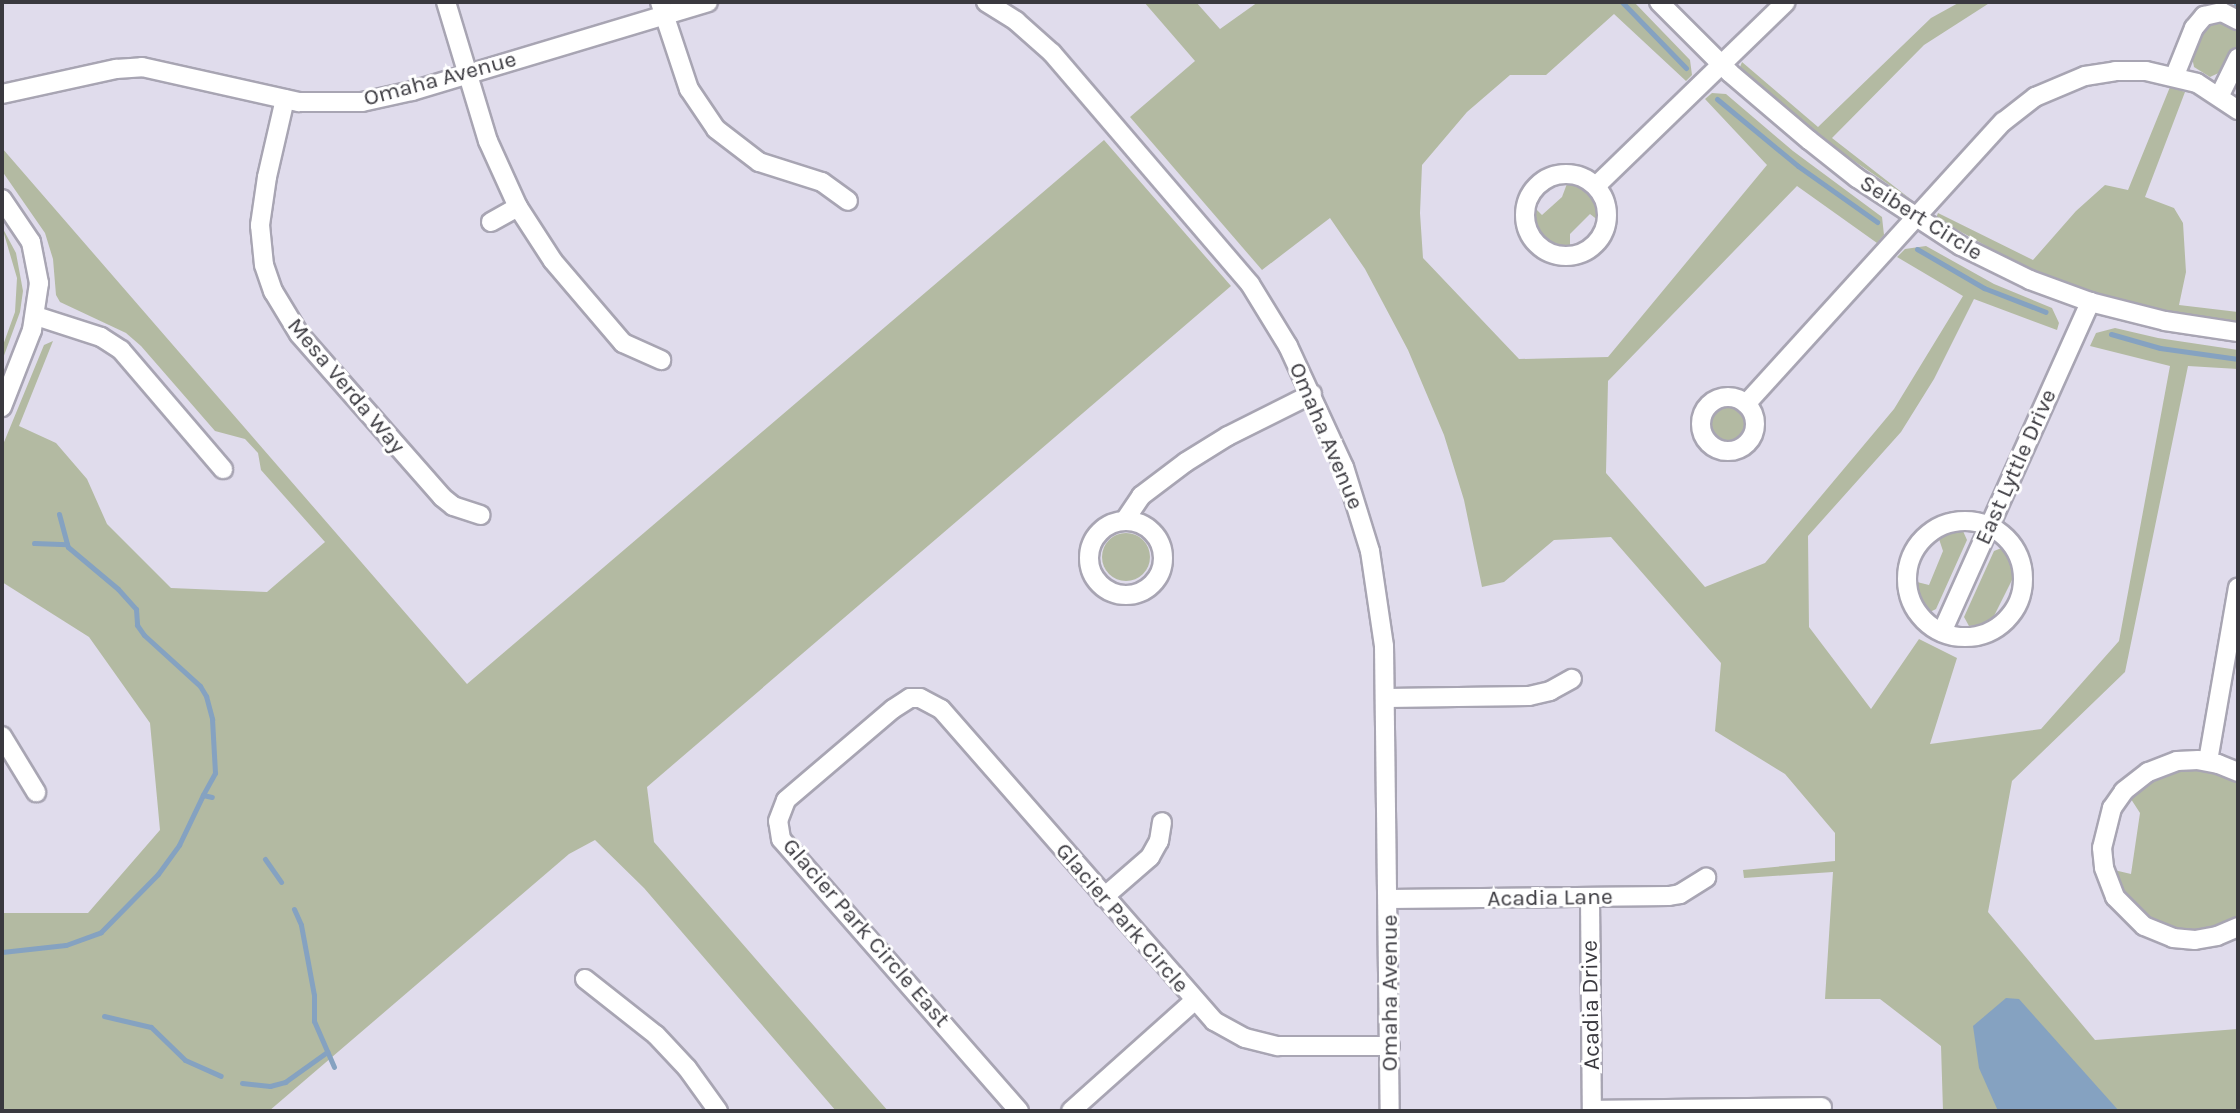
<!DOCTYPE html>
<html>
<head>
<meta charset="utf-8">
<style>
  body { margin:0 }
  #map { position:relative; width:2240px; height:1113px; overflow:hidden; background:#e0dcec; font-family:Karla,sans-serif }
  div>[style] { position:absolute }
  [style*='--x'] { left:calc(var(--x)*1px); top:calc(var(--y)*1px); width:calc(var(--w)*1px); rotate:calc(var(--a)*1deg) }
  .green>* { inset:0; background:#b3baa2 }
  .round { border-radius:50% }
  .water>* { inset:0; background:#85a2c1 }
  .stream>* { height:5px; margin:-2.5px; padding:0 2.5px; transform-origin:2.5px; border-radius:2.5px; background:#85a2c1 }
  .roads { filter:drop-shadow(2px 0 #a8a5b3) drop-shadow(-2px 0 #a8a5b3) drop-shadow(0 2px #a8a5b3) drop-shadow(0 -2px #a8a5b3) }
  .minor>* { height:18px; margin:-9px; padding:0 9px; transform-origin:9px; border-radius:9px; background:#fff }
  .minor>.ring { margin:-9px; padding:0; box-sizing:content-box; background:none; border:18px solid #fff; border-radius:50% }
  span { translate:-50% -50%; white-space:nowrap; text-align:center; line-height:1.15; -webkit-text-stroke:6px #fff; paint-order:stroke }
  .street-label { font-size:23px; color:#3a393f }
  .frame { position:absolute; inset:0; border:4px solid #3a393f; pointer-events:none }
</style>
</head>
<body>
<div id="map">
  <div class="green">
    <div style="clip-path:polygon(1144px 2px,1196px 2px,1220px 29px,1258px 2px,1634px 2px,1690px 60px,1692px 75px,1686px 81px,1614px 14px,1546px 75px,1510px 75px,1467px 112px,1422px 165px,1420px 213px,1423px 258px,1519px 359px,1608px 357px,1767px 165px,1705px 99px,1712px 93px,1726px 94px,1793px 151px,1882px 217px,1884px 235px,1877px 243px,1797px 186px,1608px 381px,1606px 473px,1705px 587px,1765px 563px,1894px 409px,1963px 296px,1897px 257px,1905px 249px,1926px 246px,1994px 284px,2052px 308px,2059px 323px,2057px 330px,1974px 299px,1934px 379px,1901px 432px,1808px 536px,1809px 627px,1871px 709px,1919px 639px,1957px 658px,1930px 744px,2041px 729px,2119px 641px,2170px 366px,2090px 346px,2096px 333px,2115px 328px,2158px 338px,2238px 350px,2238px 369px,2188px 366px,2125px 672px,2012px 781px,1988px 912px,2095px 1040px,2238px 1029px,2238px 1111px,1943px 1111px,1941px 1046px,1880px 999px,1825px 999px,1833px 872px,1744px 878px,1743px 870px,1835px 861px,1835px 833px,1785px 774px,1715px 731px,1721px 663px,1611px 537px,1554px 540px,1504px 582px,1482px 587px,1464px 500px,1444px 435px,1408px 350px,1365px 269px,1330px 218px,1262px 270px,1130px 117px,1195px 61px)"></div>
    <div style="clip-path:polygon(1960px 2px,1991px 2px,1924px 45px,1832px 138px,1913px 201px,1826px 142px,1740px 67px,1742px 62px,1818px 127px,1931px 18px)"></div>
    <div style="clip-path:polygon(2213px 18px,2236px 27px,2238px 45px,2225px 70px,2210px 77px,2194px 67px,2191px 52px,2194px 41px)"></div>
    <div style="clip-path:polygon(2170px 87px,2185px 92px,2145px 197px,2174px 208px,2183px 223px,2186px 272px,2179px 305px,2238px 312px,2238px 323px,2149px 308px,2072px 286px,2026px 268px,1936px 218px,1938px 213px,2033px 260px,2076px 211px,2105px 185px,2128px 190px)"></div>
    <div style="clip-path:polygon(1104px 140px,1231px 286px,647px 787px,654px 842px,888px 1111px,836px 1111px,644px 888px,595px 840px,569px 854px,269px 1111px,5px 1111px,2px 1106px,2px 913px,88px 913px,160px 830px,150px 723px,89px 637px,2px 582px,2px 447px,44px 345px,53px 341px,19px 426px,56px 443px,87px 479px,107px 524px,171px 588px,267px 592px,325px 542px,261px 470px,258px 453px,245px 439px,215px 431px,141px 346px,126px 333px,60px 302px,56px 295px,53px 259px,45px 233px,2px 171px,2px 148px,467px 684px)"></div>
    <div style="clip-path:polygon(1573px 180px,1596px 198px,1602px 218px,1599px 221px,1590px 214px,1570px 234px,1570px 249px,1557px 250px,1543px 241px,1535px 230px,1531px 211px,1535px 208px,1542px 215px,1562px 197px,1568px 181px)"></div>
    <div style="clip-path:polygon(2px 227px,16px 253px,23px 291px,20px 312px,2px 361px,2px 348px,15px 312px,17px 278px)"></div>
    <div class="round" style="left:1708px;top:403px;width:42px;height:42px"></div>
    <div style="clip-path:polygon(1955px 529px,1963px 531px,1967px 540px,1936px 609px,1930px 612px,1920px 599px,1917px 582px,1929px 585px,1943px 551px,1938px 536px)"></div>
    <div class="round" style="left:1102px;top:533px;width:48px;height:48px"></div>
    <div style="clip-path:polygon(1999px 549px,2004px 549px,2011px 559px,2015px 574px,1992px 620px,1985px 624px,1969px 626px,1964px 617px,1994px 551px)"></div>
    <div style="clip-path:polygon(2197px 766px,2225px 773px,2238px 781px,2238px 919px,2216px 930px,2180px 933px,2142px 916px,2121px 895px,2114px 870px,2131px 874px,2140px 813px,2129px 796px,2164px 771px)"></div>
  </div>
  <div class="water">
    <div style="clip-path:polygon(2006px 998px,2019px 999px,2119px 1111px,1998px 1111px,1979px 1068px,1973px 1026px)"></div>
  </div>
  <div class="stream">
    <div style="--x:1622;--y:2;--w:92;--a:45.9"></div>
    <div style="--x:2234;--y:7;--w:6;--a:-45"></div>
    <div style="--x:1717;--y:99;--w:105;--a:39.6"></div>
    <div style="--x:1798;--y:166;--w:97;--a:35.3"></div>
    <div style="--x:1917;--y:249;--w:78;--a:30.2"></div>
    <div style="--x:1984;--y:288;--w:66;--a:21.2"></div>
    <div style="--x:2111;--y:334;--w:51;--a:15.9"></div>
    <div style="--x:2160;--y:348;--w:79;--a:8"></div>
    <div style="--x:59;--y:514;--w:34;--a:75"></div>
    <div style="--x:68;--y:547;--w:65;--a:40"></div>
    <div style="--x:118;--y:589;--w:27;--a:48"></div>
    <div style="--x:136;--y:609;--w:16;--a:86"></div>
    <div style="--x:137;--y:625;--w:12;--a:55"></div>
    <div style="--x:144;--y:635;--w:76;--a:42.3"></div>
    <div style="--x:200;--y:686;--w:12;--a:59"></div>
    <div style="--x:206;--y:696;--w:24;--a:75"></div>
    <div style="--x:212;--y:719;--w:54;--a:86.8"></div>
    <div style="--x:215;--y:773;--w:25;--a:119"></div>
    <div style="--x:34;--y:543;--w:33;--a:2"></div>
    <div style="--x:265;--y:859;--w:28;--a:55"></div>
    <div style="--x:294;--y:909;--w:17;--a:66"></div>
    <div style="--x:301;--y:925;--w:71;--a:79.5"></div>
    <div style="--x:314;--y:995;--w:26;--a:90"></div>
    <div style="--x:314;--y:1021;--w:50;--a:66.5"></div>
    <div style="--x:2;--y:952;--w:64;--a:-6.2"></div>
    <div style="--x:66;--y:945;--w:37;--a:-20"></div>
    <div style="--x:101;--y:932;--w:81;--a:-45.5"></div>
    <div style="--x:158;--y:874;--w:36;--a:-54"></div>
    <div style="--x:179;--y:845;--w:55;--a:-64.4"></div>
    <div style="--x:203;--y:795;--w:9;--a:13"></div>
    <div style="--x:104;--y:1016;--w:48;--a:13.2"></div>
    <div style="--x:151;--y:1027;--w:47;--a:44.1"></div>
    <div style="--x:185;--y:1060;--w:39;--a:24"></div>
    <div style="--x:242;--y:1083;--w:28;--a:6"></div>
    <div style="--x:270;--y:1086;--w:16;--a:-15"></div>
    <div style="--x:285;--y:1082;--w:52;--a:-35.5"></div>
  </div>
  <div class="roads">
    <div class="minor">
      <div style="--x:446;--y:2;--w:145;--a:73.2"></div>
      <div style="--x:488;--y:141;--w:72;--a:65.6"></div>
      <div style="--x:518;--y:207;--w:64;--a:57.1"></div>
      <div style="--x:553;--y:261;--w:108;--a:49.5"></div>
      <div style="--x:623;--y:343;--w:42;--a:24.1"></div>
      <div style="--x:660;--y:2;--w:92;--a:71.6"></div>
      <div style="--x:689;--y:89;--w:48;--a:56"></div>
      <div style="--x:716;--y:129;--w:54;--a:37.5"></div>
      <div style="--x:759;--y:162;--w:66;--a:17.6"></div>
      <div style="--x:822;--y:182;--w:32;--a:36"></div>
      <div style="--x:986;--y:2;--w:36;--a:32"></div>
      <div style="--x:1016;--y:21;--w:48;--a:41.6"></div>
      <div style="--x:1052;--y:53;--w:304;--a:49.4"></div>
      <div style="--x:1250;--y:284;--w:73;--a:58.5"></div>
      <div style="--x:1288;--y:346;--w:133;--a:65.2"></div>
      <div style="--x:1344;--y:467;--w:88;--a:72.8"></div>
      <div style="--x:1370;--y:551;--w:96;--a:81.6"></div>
      <div style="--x:1384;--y:646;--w:465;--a:89.3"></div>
      <div style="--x:1659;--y:2;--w:100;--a:45"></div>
      <div style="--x:1730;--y:73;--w:104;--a:40.3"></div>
      <div style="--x:1809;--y:140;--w:61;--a:38.4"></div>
      <div style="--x:1857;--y:178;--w:124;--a:33.2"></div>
      <div style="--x:1961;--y:246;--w:77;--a:26.2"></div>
      <div style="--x:2030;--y:280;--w:64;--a:20.1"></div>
      <div style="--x:2090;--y:302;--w:77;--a:14.2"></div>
      <div style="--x:2165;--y:321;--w:74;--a:8.6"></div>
      <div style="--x:2175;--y:75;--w:51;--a:-68"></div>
      <div style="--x:2194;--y:28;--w:16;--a:-50"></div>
      <div style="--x:2204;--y:16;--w:18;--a:-13"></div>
      <div style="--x:2222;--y:12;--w:18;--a:27"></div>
      <div style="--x:2;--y:94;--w:117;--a:-12.4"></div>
      <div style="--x:116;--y:69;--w:26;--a:-4"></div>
      <div style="--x:142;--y:67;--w:161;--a:12.6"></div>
      <div style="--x:299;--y:102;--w:63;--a:0"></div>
      <div style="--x:362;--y:102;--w:51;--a:-12.4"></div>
      <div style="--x:412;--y:91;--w:309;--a:-16.7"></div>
      <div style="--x:2220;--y:95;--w:41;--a:-64.1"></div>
      <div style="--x:285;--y:99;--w:80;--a:103"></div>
      <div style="--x:267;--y:177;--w:49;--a:98.3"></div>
      <div style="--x:260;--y:225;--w:40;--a:84.3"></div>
      <div style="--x:264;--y:265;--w:28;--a:71"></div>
      <div style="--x:273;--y:291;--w:50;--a:58.8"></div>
      <div style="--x:299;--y:334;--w:217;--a:48.7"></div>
      <div style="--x:442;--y:497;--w:14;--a:39"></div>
      <div style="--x:453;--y:506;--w:29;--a:18"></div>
      <div class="ring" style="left:1525px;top:174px;width:64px;height:64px"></div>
      <div style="--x:1596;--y:186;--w:264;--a:-44.1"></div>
      <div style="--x:2;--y:199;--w:52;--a:56"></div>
      <div style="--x:31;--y:242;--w:42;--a:79"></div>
      <div style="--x:39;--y:283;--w:48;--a:98.5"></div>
      <div style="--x:32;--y:330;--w:83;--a:111.3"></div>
      <div style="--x:491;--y:222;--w:31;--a:-29"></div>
      <div style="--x:36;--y:316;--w:68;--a:17.9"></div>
      <div style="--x:101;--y:337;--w:24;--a:33"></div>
      <div style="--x:121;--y:350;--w:157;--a:49.4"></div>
      <div class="ring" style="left:1701px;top:397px;width:36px;height:36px"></div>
      <div style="--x:1746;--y:404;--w:382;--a:-47.7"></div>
      <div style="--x:2003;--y:122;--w:41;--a:-38"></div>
      <div style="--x:2035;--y:97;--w:54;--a:-22.8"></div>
      <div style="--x:2085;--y:76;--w:30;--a:-9"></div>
      <div style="--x:2115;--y:71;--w:31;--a:0"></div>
      <div style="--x:2146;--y:71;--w:52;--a:13.2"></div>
      <div style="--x:2197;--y:83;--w:49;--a:33.4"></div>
      <div style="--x:1125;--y:520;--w:29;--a:-56"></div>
      <div style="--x:1141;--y:496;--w:56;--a:-37.1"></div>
      <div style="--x:1186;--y:462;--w:49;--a:-31.8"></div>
      <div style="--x:1228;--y:436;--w:94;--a:-26.6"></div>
      <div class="ring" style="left:1089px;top:521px;width:56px;height:56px"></div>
      <div class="ring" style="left:1907px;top:521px;width:98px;height:98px"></div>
      <div style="--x:1942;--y:632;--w:362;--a:-65.8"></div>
      <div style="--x:1387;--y:698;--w:142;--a:-0.8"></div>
      <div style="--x:1529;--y:696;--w:22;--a:-13"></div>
      <div style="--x:1550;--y:691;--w:25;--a:-29"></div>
      <div style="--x:2;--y:736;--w:66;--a:58.7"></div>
      <div style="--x:2208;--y:761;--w:176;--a:-80.2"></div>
      <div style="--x:2238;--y:772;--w:22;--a:-158"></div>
      <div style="--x:2218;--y:764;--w:20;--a:-169"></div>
      <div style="--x:2198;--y:760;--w:21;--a:177"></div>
      <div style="--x:2177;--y:761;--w:31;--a:159"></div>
      <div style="--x:2148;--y:772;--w:31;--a:142"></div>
      <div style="--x:2124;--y:791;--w:21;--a:125"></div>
      <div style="--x:2112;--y:808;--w:41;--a:104"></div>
      <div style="--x:2102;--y:848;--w:20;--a:84"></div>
      <div style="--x:2104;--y:868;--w:31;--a:69"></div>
      <div style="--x:2115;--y:897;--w:41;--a:45"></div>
      <div style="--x:2144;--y:926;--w:31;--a:22"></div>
      <div style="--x:2173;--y:938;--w:22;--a:5"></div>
      <div style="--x:2195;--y:940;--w:22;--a:-10"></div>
      <div style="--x:2217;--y:936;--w:23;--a:-23"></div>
      <div style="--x:1104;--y:897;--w:61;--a:-41"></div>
      <div style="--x:1150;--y:857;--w:18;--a:-61"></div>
      <div style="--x:1159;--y:841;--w:19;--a:-81"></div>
      <div style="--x:1590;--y:898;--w:213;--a:89.5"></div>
      <div style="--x:1389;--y:899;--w:280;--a:-0.6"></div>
      <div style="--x:1669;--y:896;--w:11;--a:-10"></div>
      <div style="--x:1680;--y:894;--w:31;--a:-32"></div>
      <div style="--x:585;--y:979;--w:90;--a:38.3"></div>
      <div style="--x:656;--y:1035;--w:45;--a:46.8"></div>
      <div style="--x:687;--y:1068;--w:53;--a:54.2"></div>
      <div style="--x:1592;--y:1110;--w:230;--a:-0.7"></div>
      <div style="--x:1019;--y:1111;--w:361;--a:-131.2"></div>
      <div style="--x:781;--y:839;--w:18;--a:-99"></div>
      <div style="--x:778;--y:821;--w:22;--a:-69"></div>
      <div style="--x:786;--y:800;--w:140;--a:-40.4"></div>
      <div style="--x:893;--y:709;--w:20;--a:-33"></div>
      <div style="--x:910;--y:698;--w:10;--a:0"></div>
      <div style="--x:920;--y:698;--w:24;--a:28"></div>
      <div style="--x:941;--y:709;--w:415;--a:48.8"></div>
      <div style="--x:1214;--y:1021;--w:35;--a:29"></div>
      <div style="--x:1245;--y:1038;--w:34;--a:14"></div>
      <div style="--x:1278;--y:1046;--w:112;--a:0"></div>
      <div style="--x:1071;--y:1111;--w:165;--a:-41.8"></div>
    </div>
  </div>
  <div class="street-label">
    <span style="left:440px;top:79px;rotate:-15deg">Omaha Avenue</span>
    <span style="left:1921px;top:218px;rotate:32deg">Seibert Circle</span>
    <span style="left:346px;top:386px;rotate:50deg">Mesa Verda Way</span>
    <span style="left:1326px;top:436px;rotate:67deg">Omaha Avenue</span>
    <span style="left:2016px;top:467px;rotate:-66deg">East Lyttle Drive</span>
    <span style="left:1550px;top:898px;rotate:-1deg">Acadia Lane</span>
    <span style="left:1122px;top:918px;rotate:49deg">Glacier Park Circle</span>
    <span style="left:866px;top:933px;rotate:49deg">Glacier Park Circle East</span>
    <span style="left:1390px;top:993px;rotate:-90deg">Omaha Avenue</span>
    <span style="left:1591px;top:1005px;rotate:-91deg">Acadia Drive</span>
  </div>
  <div class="frame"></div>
</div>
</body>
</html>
